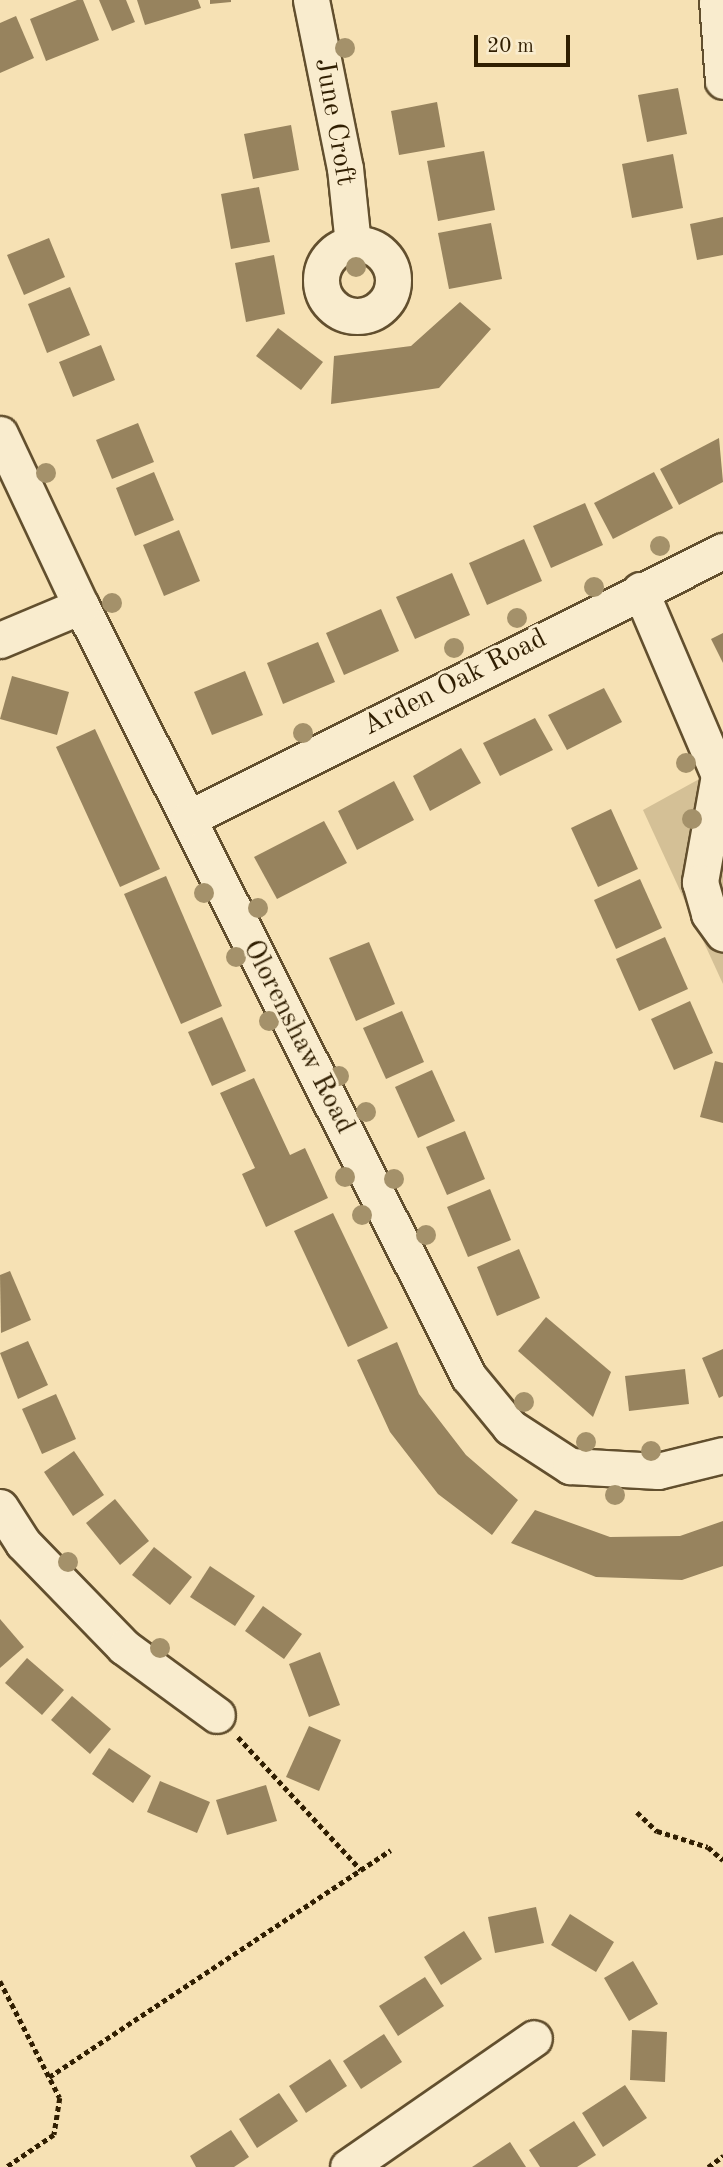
<!DOCTYPE html>
<html>
<head>
<meta charset="utf-8">
<style>
  body { margin:0 }
  #map { position:relative; width:723px; height:2167px; overflow:hidden; background:#f6e1b4; font-family:"Old Standard TT",serif }
  div>[style] { position:absolute }
  [style*='--x'] { left:calc(var(--x)*1px); top:calc(var(--y)*1px); width:calc(var(--w)*1px); rotate:calc(var(--a)*1deg) }
  .green>* { inset:0; background:#d4c096 }
  .building>* { inset:0; background:#97835e }
  .path>* { height:4.5px; margin-top:-2.25px; transform-origin:0; background:repeating-linear-gradient(90deg,#301e01 0 5px,transparent 0 8.5px) }
  .roads { filter:drop-shadow(2px 0 #624f2e) drop-shadow(-2px 0 #624f2e) drop-shadow(0 2px #624f2e) drop-shadow(0 -2px #624f2e) }
  .street>* { height:35px; margin:-17.5px; padding:0 17.5px; transform-origin:17.5px; border-radius:17.5px; background:#f9ecce }
  .street>.ring { margin:-17.5px; padding:0; box-sizing:content-box; background:none; border:35px solid #f9ecce; border-radius:50% }
  .trees>* { width:20px; height:20px; margin:-10px; border-radius:50%; background:#a4916a }
  span { translate:-50% -50%; white-space:nowrap; text-align:center; line-height:1.15; -webkit-text-stroke:6px #f9ecce; paint-order:stroke }
  .street-label { font-size:28px; color:#301e01 }
  .scale { position:absolute; left:474px; top:35px; width:96px; height:32px; box-sizing:border-box; border:4px solid #301e01; border-top:0; padding-left:9px; font-size:21px; line-height:24px; white-space:nowrap; color:#301e01; -webkit-text-stroke:5px #f9ecce; paint-order:stroke }
</style>
</head>
<body>
<div id="map">
  <div class="green">
    <div style="clip-path:polygon(723px 766px,723px 984px,643px 810px)"></div>
  </div>
  <div class="building">
    <div style="clip-path:polygon(77px 0,83px 0,99px 40px,46px 61px,30px 19px)"></div>
    <div style="clip-path:polygon(99px 0,126px 0,135px 22px,112px 31px)"></div>
    <div style="clip-path:polygon(137px 0,198px 0,201px 8px,145px 25px)"></div>
    <div style="clip-path:polygon(210px 0,231px 0,231px 2px,210px 4px)"></div>
    <div style="clip-path:polygon(16px 16px,34px 58px,0 73px,0 23px)"></div>
    <div style="clip-path:polygon(678px 88px,687px 134px,647px 142px,638px 95px)"></div>
    <div style="clip-path:polygon(437px 102px,445px 147px,399px 155px,391px 111px)"></div>
    <div style="clip-path:polygon(291px 125px,299px 170px,253px 179px,244px 134px)"></div>
    <div style="clip-path:polygon(484px 151px,495px 210px,438px 221px,427px 161px)"></div>
    <div style="clip-path:polygon(673px 154px,683px 208px,632px 218px,622px 164px)"></div>
    <div style="clip-path:polygon(259px 187px,270px 242px,231px 249px,221px 194px)"></div>
    <div style="clip-path:polygon(723px 217px,723px 255px,697px 260px,690px 224px)"></div>
    <div style="clip-path:polygon(491px 223px,502px 279px,449px 289px,438px 233px)"></div>
    <div style="clip-path:polygon(49px 238px,65px 277px,24px 295px,7px 255px)"></div>
    <div style="clip-path:polygon(274px 255px,285px 314px,246px 322px,235px 263px)"></div>
    <div style="clip-path:polygon(70px 287px,90px 335px,47px 353px,28px 304px)"></div>
    <div style="clip-path:polygon(460px 302px,491px 329px,439px 388px,331px 404px,334px 356px,411px 346px)"></div>
    <div style="clip-path:polygon(278px 328px,323px 362px,301px 390px,256px 356px)"></div>
    <div style="clip-path:polygon(101px 345px,115px 380px,73px 397px,59px 362px)"></div>
    <div style="clip-path:polygon(138px 423px,154px 462px,112px 479px,96px 440px)"></div>
    <div style="clip-path:polygon(719px 438px,723px 482px,679px 505px,660px 469px)"></div>
    <div style="clip-path:polygon(154px 472px,174px 520px,135px 536px,116px 488px)"></div>
    <div style="clip-path:polygon(654px 472px,673px 508px,613px 539px,594px 503px)"></div>
    <div style="clip-path:polygon(585px 503px,603px 545px,551px 568px,533px 526px)"></div>
    <div style="clip-path:polygon(179px 530px,200px 581px,164px 596px,143px 545px)"></div>
    <div style="clip-path:polygon(524px 539px,542px 581px,487px 605px,469px 563px)"></div>
    <div style="clip-path:polygon(452px 573px,470px 615px,415px 639px,396px 597px)"></div>
    <div style="clip-path:polygon(381px 609px,399px 651px,344px 675px,326px 633px)"></div>
    <div style="clip-path:polygon(723px 633px,723px 663px,711px 639px)"></div>
    <div style="clip-path:polygon(318px 642px,335px 682px,283px 704px,267px 663px)"></div>
    <div style="clip-path:polygon(245px 671px,263px 715px,212px 735px,194px 692px)"></div>
    <div style="clip-path:polygon(12px 676px,69px 692px,57px 735px,0 719px)"></div>
    <div style="clip-path:polygon(604px 688px,622px 722px,567px 750px,548px 715px)"></div>
    <div style="clip-path:polygon(535px 718px,553px 750px,500px 776px,483px 743px)"></div>
    <div style="clip-path:polygon(95px 729px,160px 869px,120px 887px,56px 747px)"></div>
    <div style="clip-path:polygon(461px 748px,481px 783px,430px 811px,413px 776px)"></div>
    <div style="clip-path:polygon(394px 781px,414px 820px,357px 850px,338px 811px)"></div>
    <div style="clip-path:polygon(611px 809px,638px 869px,598px 887px,571px 828px)"></div>
    <div style="clip-path:polygon(324px 821px,347px 863px,277px 899px,254px 857px)"></div>
    <div style="clip-path:polygon(166px 876px,222px 1006px,181px 1024px,124px 894px)"></div>
    <div style="clip-path:polygon(640px 879px,662px 928px,616px 949px,594px 900px)"></div>
    <div style="clip-path:polygon(665px 937px,688px 989px,639px 1011px,616px 959px)"></div>
    <div style="clip-path:polygon(369px 942px,395px 1004px,356px 1021px,329px 958px)"></div>
    <div style="clip-path:polygon(690px 1001px,713px 1053px,674px 1070px,651px 1019px)"></div>
    <div style="clip-path:polygon(402px 1011px,424px 1062px,386px 1079px,363px 1028px)"></div>
    <div style="clip-path:polygon(222px 1017px,246px 1071px,212px 1086px,188px 1032px)"></div>
    <div style="clip-path:polygon(715px 1061px,723px 1063px,723px 1123px,700px 1117px)"></div>
    <div style="clip-path:polygon(432px 1070px,455px 1121px,418px 1138px,395px 1087px)"></div>
    <div style="clip-path:polygon(254px 1078px,290px 1155px,305px 1148px,328px 1198px,266px 1227px,242px 1174px,255px 1168px,220px 1093px)"></div>
    <div style="clip-path:polygon(465px 1131px,485px 1179px,447px 1195px,426px 1147px)"></div>
    <div style="clip-path:polygon(490px 1189px,511px 1240px,468px 1257px,447px 1207px)"></div>
    <div style="clip-path:polygon(333px 1213px,388px 1328px,348px 1347px,294px 1231px)"></div>
    <div style="clip-path:polygon(519px 1249px,540px 1298px,497px 1316px,477px 1267px)"></div>
    <div style="clip-path:polygon(10px 1271px,31px 1320px,1px 1333px,0 1275px)"></div>
    <div style="clip-path:polygon(546px 1317px,611px 1372px,593px 1417px,518px 1351px)"></div>
    <div style="clip-path:polygon(28px 1341px,48px 1385px,18px 1399px,0 1353px)"></div>
    <div style="clip-path:polygon(397px 1342px,419px 1394px,466px 1455px,518px 1500px,492px 1535px,438px 1494px,390px 1432px,357px 1360px)"></div>
    <div style="clip-path:polygon(723px 1349px,723px 1396px,719px 1398px,702px 1358px)"></div>
    <div style="clip-path:polygon(685px 1369px,689px 1404px,629px 1411px,625px 1376px)"></div>
    <div style="clip-path:polygon(56px 1394px,76px 1439px,42px 1454px,22px 1409px)"></div>
    <div style="clip-path:polygon(74px 1451px,104px 1495px,73px 1516px,44px 1472px)"></div>
    <div style="clip-path:polygon(115px 1499px,149px 1541px,120px 1565px,86px 1523px)"></div>
    <div style="clip-path:polygon(535px 1510px,610px 1537px,680px 1536px,723px 1521px,723px 1566px,682px 1580px,596px 1577px,511px 1543px)"></div>
    <div style="clip-path:polygon(154px 1547px,192px 1577px,170px 1605px,132px 1575px)"></div>
    <div style="clip-path:polygon(210px 1566px,255px 1596px,235px 1626px,190px 1597px)"></div>
    <div style="clip-path:polygon(263px 1606px,302px 1634px,284px 1659px,245px 1631px)"></div>
    <div style="clip-path:polygon(0 1619px,24px 1647px,0 1668px)"></div>
    <div style="clip-path:polygon(320px 1652px,340px 1705px,309px 1717px,289px 1664px)"></div>
    <div style="clip-path:polygon(27px 1658px,64px 1690px,42px 1715px,5px 1683px)"></div>
    <div style="clip-path:polygon(72px 1696px,111px 1729px,90px 1754px,51px 1720px)"></div>
    <div style="clip-path:polygon(309px 1726px,341px 1740px,319px 1791px,286px 1777px)"></div>
    <div style="clip-path:polygon(109px 1748px,151px 1776px,133px 1803px,92px 1774px)"></div>
    <div style="clip-path:polygon(160px 1781px,210px 1802px,197px 1833px,147px 1812px)"></div>
    <div style="clip-path:polygon(266px 1785px,277px 1821px,227px 1835px,216px 1800px)"></div>
    <div style="clip-path:polygon(536px 1907px,544px 1943px,495px 1953px,488px 1917px)"></div>
    <div style="clip-path:polygon(570px 1914px,614px 1942px,596px 1972px,551px 1945px)"></div>
    <div style="clip-path:polygon(464px 1931px,482px 1959px,441px 1985px,424px 1957px)"></div>
    <div style="clip-path:polygon(633px 1961px,658px 2004px,629px 2021px,604px 1978px)"></div>
    <div style="clip-path:polygon(425px 1977px,444px 2006px,398px 2036px,379px 2006px)"></div>
    <div style="clip-path:polygon(632px 2030px,667px 2032px,665px 2082px,630px 2080px)"></div>
    <div style="clip-path:polygon(384px 2034px,402px 2062px,361px 2089px,343px 2061px)"></div>
    <div style="clip-path:polygon(330px 2059px,347px 2086px,306px 2113px,289px 2086px)"></div>
    <div style="clip-path:polygon(625px 2085px,647px 2118px,603px 2147px,582px 2113px)"></div>
    <div style="clip-path:polygon(279px 2093px,298px 2121px,257px 2148px,239px 2119px)"></div>
    <div style="clip-path:polygon(574px 2121px,596px 2155px,577px 2167px,540px 2167px,529px 2150px)"></div>
    <div style="clip-path:polygon(231px 2130px,249px 2157px,234px 2167px,196px 2167px,190px 2156px)"></div>
    <div style="clip-path:polygon(510px 2142px,526px 2167px,472px 2167px)"></div>
  </div>
  <div class="path">
    <div style="--x:238;--y:1737;--w:181;--a:47.2"></div>
    <div style="--x:637;--y:1812;--w:28;--a:44"></div>
    <div style="--x:657;--y:1831;--w:53;--a:17.4"></div>
    <div style="--x:708;--y:1847;--w:20;--a:41"></div>
    <div style="--x:0;--y:1981;--w:131;--a:62.9"></div>
    <div style="--x:60;--y:2098;--w:37;--a:99"></div>
    <div style="--x:54;--y:2135;--w:57;--a:145.8"></div>
    <div style="--x:49;--y:2077;--w:410;--a:-33.6"></div>
    <div style="--x:708;--y:2167;--w:19;--a:-36"></div>
  </div>
  <div class="roads">
    <div class="street">
      <div style="--x:311;--y:0;--w:171;--a:78.6"></div>
      <div style="--x:345;--y:168;--w:76;--a:84"></div>
      <div style="--x:717;--y:0;--w:81;--a:85.8"></div>
      <div class="ring" style="left:321px;top:244px;width:37px;height:37px"></div>
      <div style="--x:0;--y:434;--w:190;--a:64.8"></div>
      <div style="--x:81;--y:606;--w:863;--a:63.29"></div>
      <div style="--x:469;--y:1377;--w:65;--a:50.6"></div>
      <div style="--x:510;--y:1427;--w:72;--a:33"></div>
      <div style="--x:570;--y:1466;--w:88;--a:3.3"></div>
      <div style="--x:658;--y:1471;--w:67;--a:-13.8"></div>
      <div style="--x:640;--y:590;--w:201;--a:66.9"></div>
      <div style="--x:719;--y:775;--w:109;--a:100.1"></div>
      <div style="--x:700;--y:882;--w:33;--a:74"></div>
      <div style="--x:709;--y:914;--w:24;--a:54"></div>
      <div style="--x:0;--y:640;--w:88;--a:-22.8"></div>
      <div style="--x:189;--y:818;--w:597;--a:-26.57"></div>
      <div style="--x:0;--y:1507;--w:43;--a:57.4"></div>
      <div style="--x:23;--y:1543;--w:145;--a:45.8"></div>
      <div style="--x:124;--y:1647;--w:115;--a:36.2"></div>
      <div style="--x:348;--y:2167;--w:226;--a:-34.7"></div>
    </div>
  </div>
  <div class="trees">
    <div style="left:345px;top:48px"></div>
    <div style="left:356px;top:267px"></div>
    <div style="left:46px;top:473px"></div>
    <div style="left:660px;top:546px"></div>
    <div style="left:594px;top:587px"></div>
    <div style="left:112px;top:603px"></div>
    <div style="left:517px;top:618px"></div>
    <div style="left:454px;top:648px"></div>
    <div style="left:303px;top:733px"></div>
    <div style="left:686px;top:763px"></div>
    <div style="left:692px;top:819px"></div>
    <div style="left:204px;top:893px"></div>
    <div style="left:258px;top:908px"></div>
    <div style="left:236px;top:957px"></div>
    <div style="left:269px;top:1021px"></div>
    <div style="left:339px;top:1076px"></div>
    <div style="left:366px;top:1112px"></div>
    <div style="left:345px;top:1177px"></div>
    <div style="left:394px;top:1179px"></div>
    <div style="left:362px;top:1215px"></div>
    <div style="left:426px;top:1235px"></div>
    <div style="left:524px;top:1402px"></div>
    <div style="left:586px;top:1442px"></div>
    <div style="left:651px;top:1451px"></div>
    <div style="left:615px;top:1495px"></div>
    <div style="left:68px;top:1562px"></div>
    <div style="left:160px;top:1648px"></div>
  </div>
  <div class="street-label">
    <span style="left:334px;top:122px;rotate:80deg">June Croft</span>
    <span style="left:455px;top:683px;rotate:-27deg">Arden Oak Road</span>
    <span style="left:298px;top:1037px;rotate:63deg">Olorenshaw Road</span>
  </div>
  <div class="scale">20 m</div>
</div>
</body>
</html>
